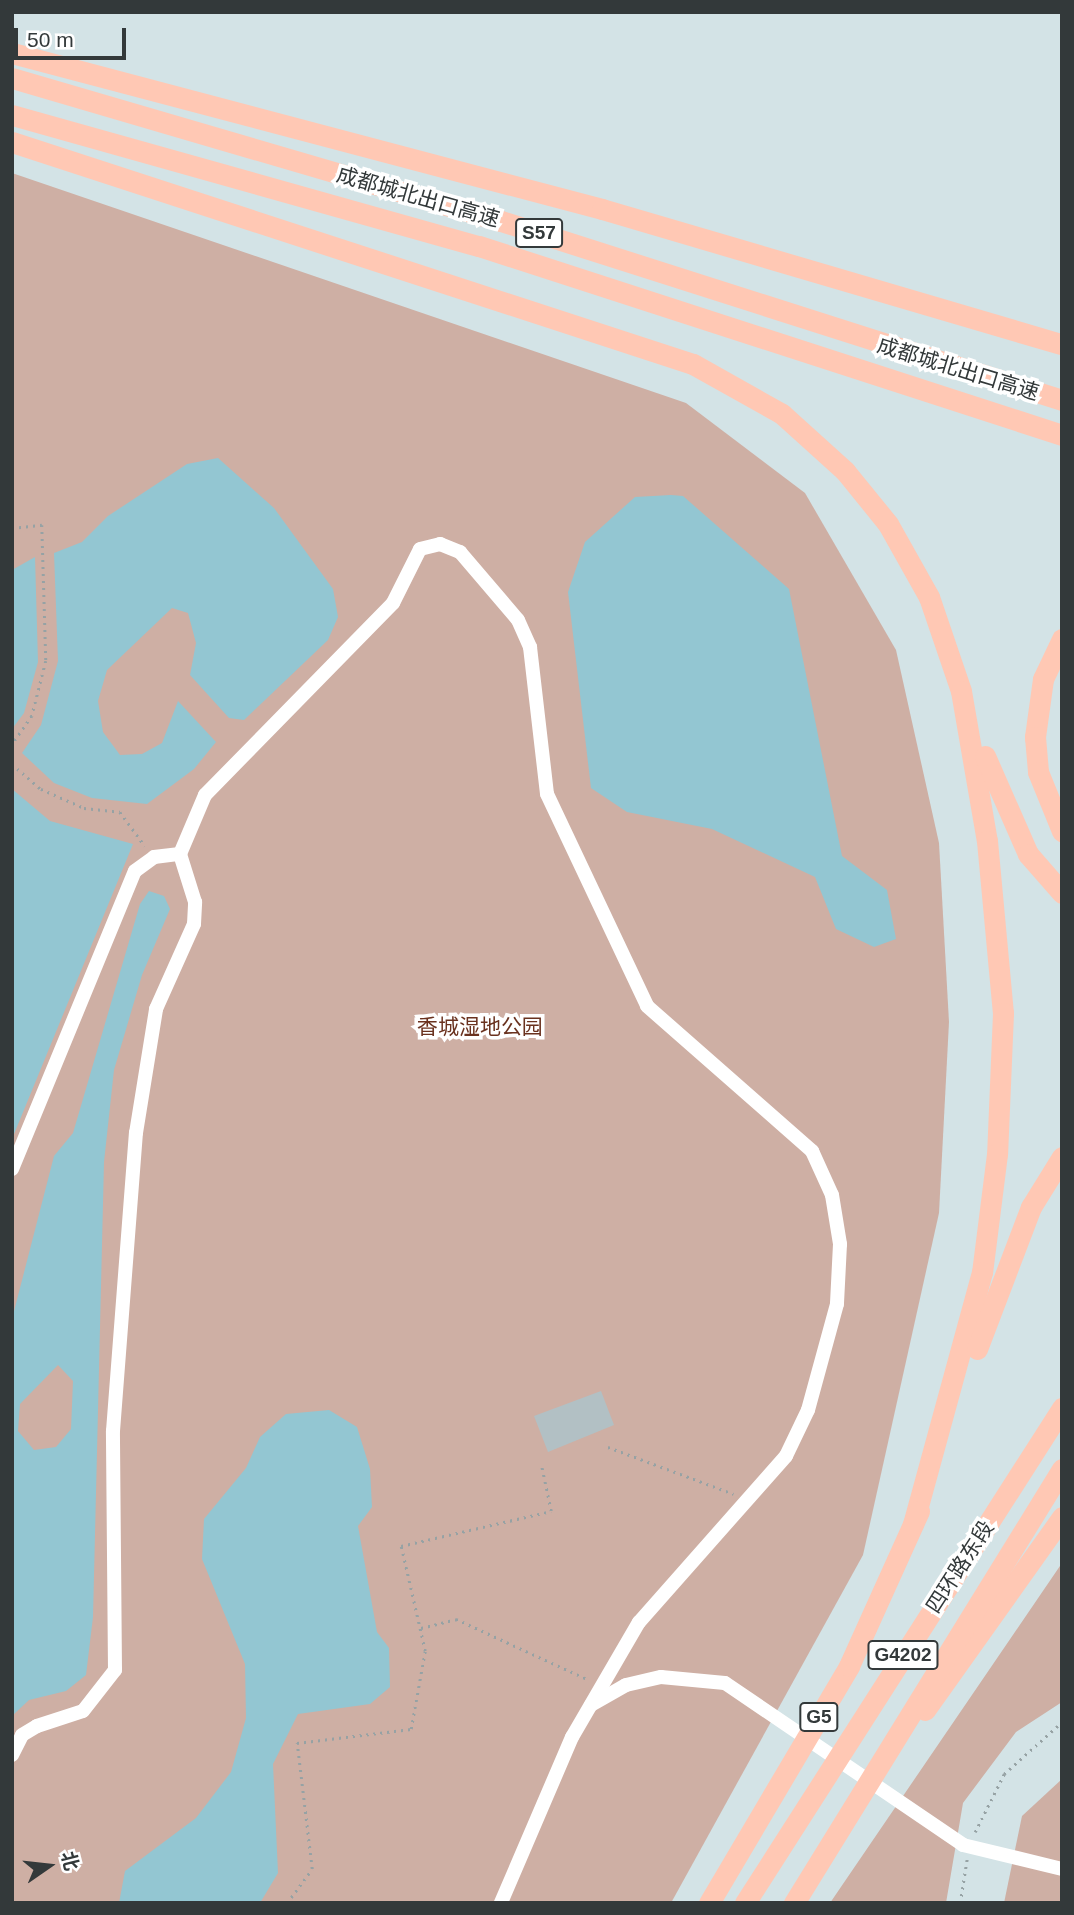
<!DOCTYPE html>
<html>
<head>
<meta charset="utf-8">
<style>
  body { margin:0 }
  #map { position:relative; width:1074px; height:1915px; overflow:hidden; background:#d3e3e6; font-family:Helvetica,"Noto Sans SC",sans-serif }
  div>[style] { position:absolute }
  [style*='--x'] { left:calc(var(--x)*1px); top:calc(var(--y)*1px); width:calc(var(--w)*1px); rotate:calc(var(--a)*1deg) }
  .green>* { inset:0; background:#ceafa4 }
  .water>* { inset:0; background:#93c6d2 }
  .building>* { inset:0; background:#b2c0c4 }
  .path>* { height:2.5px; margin-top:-1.25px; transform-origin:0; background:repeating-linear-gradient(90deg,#96a2a4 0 2px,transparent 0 7px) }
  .minor>* { height:14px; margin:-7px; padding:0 7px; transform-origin:7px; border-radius:7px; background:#fff }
  .highway>* { height:21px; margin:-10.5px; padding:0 10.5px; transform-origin:10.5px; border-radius:10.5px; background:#ffc8b4 }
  span { translate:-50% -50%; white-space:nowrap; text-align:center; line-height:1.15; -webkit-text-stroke:7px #fff; paint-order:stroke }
  .shield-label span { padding:2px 5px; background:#fff; border:2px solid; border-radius:5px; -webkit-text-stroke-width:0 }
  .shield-label { font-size:19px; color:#33393a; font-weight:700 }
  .street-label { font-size:21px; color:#33393a }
  .park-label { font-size:21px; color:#6a321f }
  .frame { position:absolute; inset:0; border:14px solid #33393a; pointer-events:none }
  .north { position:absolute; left:14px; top:1831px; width:70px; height:70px; -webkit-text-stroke:5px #fff; paint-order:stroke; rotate:76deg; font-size:19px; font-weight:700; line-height:28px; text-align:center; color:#33393a }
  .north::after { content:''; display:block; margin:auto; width:24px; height:32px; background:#33393a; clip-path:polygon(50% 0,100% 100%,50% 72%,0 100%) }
  .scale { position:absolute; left:14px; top:28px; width:112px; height:32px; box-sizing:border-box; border:4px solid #33393a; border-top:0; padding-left:9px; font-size:21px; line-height:24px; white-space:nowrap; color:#33393a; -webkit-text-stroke:5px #fff; paint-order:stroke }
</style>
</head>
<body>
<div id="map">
  <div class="green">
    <div style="clip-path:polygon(12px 173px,686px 403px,805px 493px,896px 650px,939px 843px,949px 1022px,939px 1213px,863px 1555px,671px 1903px,12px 1903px)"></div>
    <div style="clip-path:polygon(1062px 1563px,1062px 1702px,1016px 1732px,963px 1803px,946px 1903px,830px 1903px)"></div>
    <div style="clip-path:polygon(1062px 1779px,1062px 1903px,1004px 1903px,1022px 1816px)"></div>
  </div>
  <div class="water">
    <div style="clip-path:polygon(218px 458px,274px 508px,333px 589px,338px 617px,328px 640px,244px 720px,229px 718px,190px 675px,196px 643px,188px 613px,172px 608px,107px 670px,98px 701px,103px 732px,120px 755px,142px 754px,162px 743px,178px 701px,216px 742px,194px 769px,147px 804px,92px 798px,54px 783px,22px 753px,41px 725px,58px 661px,54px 553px,82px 542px,108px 516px,187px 464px)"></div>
    <div style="clip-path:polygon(671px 495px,683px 496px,789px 589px,842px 856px,887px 890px,896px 939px,874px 947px,836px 929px,815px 877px,712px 829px,627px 812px,591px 788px,568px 592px,585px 542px,635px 497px)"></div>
    <div style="clip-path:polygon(35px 557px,38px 662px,24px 713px,12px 729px,12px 570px)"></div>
    <div style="clip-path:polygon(12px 789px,50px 821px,133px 844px,12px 1139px)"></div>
    <div style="clip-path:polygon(evenodd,149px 891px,164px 896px,170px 909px,142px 975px,114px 1070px,104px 1162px,93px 1617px,86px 1675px,66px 1691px,29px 1700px,12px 1716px,12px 1319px,54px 1156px,73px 1133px,140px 904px,149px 891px,58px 1365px,73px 1381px,71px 1429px,56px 1447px,34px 1450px,18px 1431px,20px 1404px,58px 1365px)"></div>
    <div style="clip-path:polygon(329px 1410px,357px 1427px,370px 1469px,372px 1507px,358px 1526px,377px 1632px,389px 1648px,390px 1687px,370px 1704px,298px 1714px,273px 1764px,278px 1873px,260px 1903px,119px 1903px,125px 1871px,196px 1818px,231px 1772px,246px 1718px,245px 1664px,202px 1559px,204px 1519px,246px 1468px,260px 1437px,286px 1414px)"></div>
  </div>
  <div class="building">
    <div style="clip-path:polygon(601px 1391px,614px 1425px,548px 1452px,534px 1416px)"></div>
  </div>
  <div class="path">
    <div style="--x:12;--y:528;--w:30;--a:-6"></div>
    <div style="--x:42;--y:525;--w:136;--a:88.3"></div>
    <div style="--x:46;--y:661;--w:57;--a:104.3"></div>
    <div style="--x:32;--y:716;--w:35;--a:125"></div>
    <div style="--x:12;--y:764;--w:38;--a:41"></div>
    <div style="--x:41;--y:789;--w:47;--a:23.8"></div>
    <div style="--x:84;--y:808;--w:36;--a:6"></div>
    <div style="--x:120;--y:812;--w:42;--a:53.7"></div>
    <div style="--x:608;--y:1447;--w:134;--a:20.5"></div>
    <div style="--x:421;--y:1628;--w:36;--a:-14"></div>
    <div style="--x:456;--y:1619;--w:146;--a:24.6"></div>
    <div style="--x:975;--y:1832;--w:65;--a:-63.4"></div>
    <div style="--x:1004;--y:1774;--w:78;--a:-41.9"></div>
    <div style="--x:287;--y:1903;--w:42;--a:-53.7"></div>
    <div style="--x:312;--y:1869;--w:127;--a:-96.8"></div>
    <div style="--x:297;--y:1743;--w:115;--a:-7"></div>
    <div style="--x:411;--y:1729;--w:79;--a:-79.8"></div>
    <div style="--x:425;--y:1651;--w:108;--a:-102.9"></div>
    <div style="--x:401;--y:1546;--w:154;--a:-13.1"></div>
    <div style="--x:551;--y:1511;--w:48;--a:-102"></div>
    <div style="--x:960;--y:1903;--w:45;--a:-81"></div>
  </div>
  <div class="minor">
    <div style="--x:12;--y:1169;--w:322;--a:-67.6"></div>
    <div style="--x:135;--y:871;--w:24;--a:-36"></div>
    <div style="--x:154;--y:857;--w:26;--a:-7"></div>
    <div style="--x:180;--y:854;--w:64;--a:-67"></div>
    <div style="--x:205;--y:795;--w:269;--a:-45.6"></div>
    <div style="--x:393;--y:603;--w:60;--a:-63.4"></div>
    <div style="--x:420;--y:549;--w:21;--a:-14"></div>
    <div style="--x:440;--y:544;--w:22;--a:22"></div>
    <div style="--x:460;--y:552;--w:89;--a:49.5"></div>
    <div style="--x:518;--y:620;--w:30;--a:66"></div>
    <div style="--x:530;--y:647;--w:148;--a:83.4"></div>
    <div style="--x:547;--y:794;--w:234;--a:64.7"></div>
    <div style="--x:647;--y:1006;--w:220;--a:41.3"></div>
    <div style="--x:812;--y:1151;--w:48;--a:65.6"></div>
    <div style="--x:832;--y:1195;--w:50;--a:80.7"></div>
    <div style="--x:840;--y:1244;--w:60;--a:92.9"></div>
    <div style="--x:837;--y:1304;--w:110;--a:105.3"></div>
    <div style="--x:808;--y:1410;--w:51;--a:115.6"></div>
    <div style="--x:786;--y:1456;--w:222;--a:131.5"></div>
    <div style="--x:639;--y:1622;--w:133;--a:120.2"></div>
    <div style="--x:572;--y:1737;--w:181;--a:113.2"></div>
    <div style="--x:591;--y:1705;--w:40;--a:-29.7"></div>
    <div style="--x:626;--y:1685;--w:36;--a:-13"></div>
    <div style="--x:661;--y:1677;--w:64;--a:5.4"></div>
    <div style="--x:725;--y:1683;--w:288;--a:34.2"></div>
    <div style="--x:963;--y:1845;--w:102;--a:13.6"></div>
    <div style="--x:12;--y:1755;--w:22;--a:-63"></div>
    <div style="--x:22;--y:1735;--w:17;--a:-31"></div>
    <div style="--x:37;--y:1726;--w:48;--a:-18.1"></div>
    <div style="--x:83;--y:1711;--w:52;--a:-52"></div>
    <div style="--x:115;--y:1670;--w:239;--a:-90.5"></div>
    <div style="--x:113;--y:1431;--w:299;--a:-85.6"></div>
    <div style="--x:136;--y:1133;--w:126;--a:-80.8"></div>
    <div style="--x:156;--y:1009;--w:93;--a:-65.9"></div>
    <div style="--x:194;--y:924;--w:22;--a:-87"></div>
    <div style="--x:195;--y:902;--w:50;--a:-107.4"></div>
  </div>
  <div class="highway">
    <div style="--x:12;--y:53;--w:610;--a:14.81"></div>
    <div style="--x:602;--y:209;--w:479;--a:16.4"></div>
    <div style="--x:12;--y:78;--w:509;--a:16.3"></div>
    <div style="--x:501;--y:221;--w:589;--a:17.7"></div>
    <div style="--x:12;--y:115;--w:485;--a:15.7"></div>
    <div style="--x:479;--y:246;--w:613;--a:17.96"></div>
    <div style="--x:12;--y:142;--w:716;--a:18.06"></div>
    <div style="--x:693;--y:364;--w:102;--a:29.3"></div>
    <div style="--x:782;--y:414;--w:85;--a:42.1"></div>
    <div style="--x:845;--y:471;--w:68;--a:50.9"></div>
    <div style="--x:888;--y:524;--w:84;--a:60.7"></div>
    <div style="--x:929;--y:597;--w:99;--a:71.2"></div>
    <div style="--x:961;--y:691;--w:152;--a:80.2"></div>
    <div style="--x:987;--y:841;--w:173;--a:84.7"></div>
    <div style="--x:1003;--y:1013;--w:141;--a:92.4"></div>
    <div style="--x:997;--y:1154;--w:119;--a:97.2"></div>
    <div style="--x:982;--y:1272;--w:261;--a:105.3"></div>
    <div style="--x:1062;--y:639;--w:44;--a:115.4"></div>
    <div style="--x:1043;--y:679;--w:59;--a:97.9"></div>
    <div style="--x:1035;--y:737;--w:35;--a:85"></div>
    <div style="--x:1038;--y:772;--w:64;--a:67.9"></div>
    <div style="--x:985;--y:756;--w:107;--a:66.3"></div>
    <div style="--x:1028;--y:854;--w:52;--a:48.9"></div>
    <div style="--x:977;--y:1349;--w:152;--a:-69.2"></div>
    <div style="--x:1031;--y:1207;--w:59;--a:-58.2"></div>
    <div style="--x:925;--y:1710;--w:237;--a:-54.6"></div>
    <div style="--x:709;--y:1903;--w:275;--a:-59.4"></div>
    <div style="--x:849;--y:1666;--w:170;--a:-65.7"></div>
    <div style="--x:745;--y:1903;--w:588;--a:-57.36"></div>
    <div style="--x:794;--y:1903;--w:510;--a:-58.3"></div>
  </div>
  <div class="shield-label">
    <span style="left:539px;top:233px">S57</span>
    <span style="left:903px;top:1655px">G4202</span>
    <span style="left:819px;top:1717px">G5</span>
  </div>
  <div class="street-label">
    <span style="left:418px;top:197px;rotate:16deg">成都城北出口高速</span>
    <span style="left:958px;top:369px;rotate:17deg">成都城北出口高速</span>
    <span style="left:960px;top:1567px;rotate:-57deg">四环路东段</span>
  </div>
  <div class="park-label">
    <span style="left:480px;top:1027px">香城湿地公园</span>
  </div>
  <div class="frame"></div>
  <div class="north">北</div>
  <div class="scale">50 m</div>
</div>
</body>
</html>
